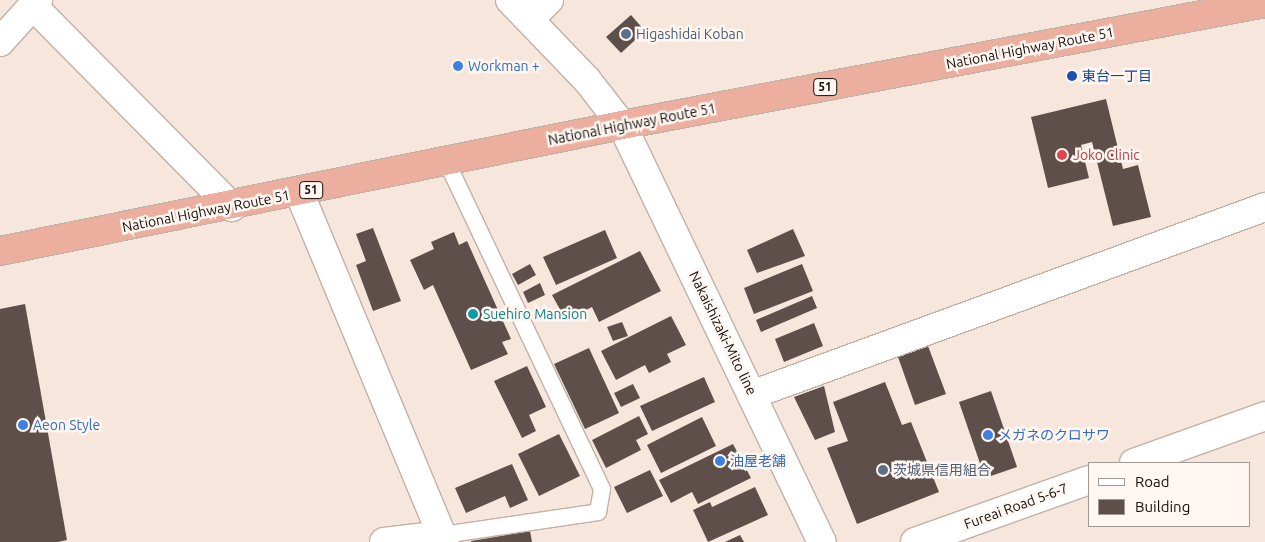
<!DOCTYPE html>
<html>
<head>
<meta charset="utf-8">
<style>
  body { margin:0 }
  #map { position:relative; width:1265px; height:542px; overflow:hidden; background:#f7e6dc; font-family:Ubuntu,"Noto Sans JP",sans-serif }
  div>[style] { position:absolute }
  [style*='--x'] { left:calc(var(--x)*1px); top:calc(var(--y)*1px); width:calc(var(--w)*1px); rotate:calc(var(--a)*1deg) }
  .building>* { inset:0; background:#5f4f4a }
  .roads { filter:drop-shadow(1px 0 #c1b1a6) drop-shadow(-1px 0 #c1b1a6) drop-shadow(0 1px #c1b1a6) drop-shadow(0 -1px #c1b1a6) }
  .service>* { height:16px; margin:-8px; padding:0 8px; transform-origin:8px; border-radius:8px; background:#fff }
  .minor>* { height:28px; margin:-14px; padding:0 14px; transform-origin:14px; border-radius:14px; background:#fff }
  .tertiary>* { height:28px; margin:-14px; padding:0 14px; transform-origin:14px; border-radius:14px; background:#fff }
  .secondary>* { height:28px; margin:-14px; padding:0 14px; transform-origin:14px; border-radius:14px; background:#fff }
  .trunk>* { height:28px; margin:-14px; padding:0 14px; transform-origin:14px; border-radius:14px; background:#ecae9e }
  .dots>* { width:14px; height:14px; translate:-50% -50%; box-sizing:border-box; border:2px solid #fdf6f1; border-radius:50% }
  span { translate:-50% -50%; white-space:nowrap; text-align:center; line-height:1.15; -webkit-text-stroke:5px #fdf6f1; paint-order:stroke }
  .shield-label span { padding:1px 4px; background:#fdf6f1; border:1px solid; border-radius:4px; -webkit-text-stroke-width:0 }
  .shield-label { font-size:12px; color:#140e0b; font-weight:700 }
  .service-label { font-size:14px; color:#4e5e75 }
  .left { translate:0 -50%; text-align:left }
  .street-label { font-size:14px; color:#140e0b }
  .shop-label { font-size:14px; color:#366cbe }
  .transit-label { font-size:14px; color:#164399 }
  .health-label { font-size:14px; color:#be3a42 }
  .culture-label { font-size:14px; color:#0d838f }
  .legend { position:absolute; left:1088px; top:462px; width:162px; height:65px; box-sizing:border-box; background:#fdf6f1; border:1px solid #a09995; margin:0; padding:6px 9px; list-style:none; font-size:15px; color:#140e0b }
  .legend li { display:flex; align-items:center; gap:10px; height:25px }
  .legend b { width:25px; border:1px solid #a09995 }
</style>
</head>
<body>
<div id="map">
  <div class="building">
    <div style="clip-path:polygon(631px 15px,645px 31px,621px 53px,606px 37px)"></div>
    <div style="clip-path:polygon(1106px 99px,1123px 169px,1138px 165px,1151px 217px,1113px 226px,1092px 142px,1081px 145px,1089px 178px,1048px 188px,1031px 117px)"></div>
    <div style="clip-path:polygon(373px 228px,401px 301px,373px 311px,356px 265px,366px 261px,356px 234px)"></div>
    <div style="clip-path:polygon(793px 229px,805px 256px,757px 273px,747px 250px)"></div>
    <div style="clip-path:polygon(605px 230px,617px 258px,556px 285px,543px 257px)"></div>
    <div style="clip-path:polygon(454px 232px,459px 245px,467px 241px,511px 339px,502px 342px,508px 354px,471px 370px,433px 285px,424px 290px,410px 260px,434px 249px,431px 242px)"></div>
    <div style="clip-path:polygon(640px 251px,661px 291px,599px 322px,592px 307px,574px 316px,570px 309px,562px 313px,552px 295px)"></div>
    <div style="clip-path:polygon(530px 264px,536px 275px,518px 285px,512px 274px)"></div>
    <div style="clip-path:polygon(802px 264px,813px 291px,754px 314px,744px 288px)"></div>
    <div style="clip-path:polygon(540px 283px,545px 295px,528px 303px,523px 292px)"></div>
    <div style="clip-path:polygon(812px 296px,817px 308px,761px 332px,756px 320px)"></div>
    <div style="clip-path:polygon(25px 304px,67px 540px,58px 542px,0 542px,0 309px)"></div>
    <div style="clip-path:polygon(671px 316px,686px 345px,667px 354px,671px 362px,649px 373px,645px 365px,616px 380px,601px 351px)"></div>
    <div style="clip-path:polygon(622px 322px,628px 336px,613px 341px,607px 327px)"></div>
    <div style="clip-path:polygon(814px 323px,823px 346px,784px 362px,775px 339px)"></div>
    <div style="clip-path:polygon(928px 346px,946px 394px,915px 405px,898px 357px)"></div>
    <div style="clip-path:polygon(589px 348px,619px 413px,585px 429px,554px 364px)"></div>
    <div style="clip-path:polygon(527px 366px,546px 407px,529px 415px,536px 431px,522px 438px,494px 381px)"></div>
    <div style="clip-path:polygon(704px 377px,715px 402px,652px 431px,640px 406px)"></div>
    <div style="clip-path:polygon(885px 382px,902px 425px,911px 422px,939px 492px,857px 524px,827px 448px,848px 441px,833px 402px)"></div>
    <div style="clip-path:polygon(633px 384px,640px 398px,621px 407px,614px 393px)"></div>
    <div style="clip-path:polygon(824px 386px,835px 432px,815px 440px,794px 397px)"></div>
    <div style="clip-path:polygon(991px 391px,1017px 467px,985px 478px,959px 402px)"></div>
    <div style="clip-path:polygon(639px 416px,648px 434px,636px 440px,641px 450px,606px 468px,592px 440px)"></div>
    <div style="clip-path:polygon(702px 417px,716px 446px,661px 473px,647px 445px)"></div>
    <div style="clip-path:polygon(559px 434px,580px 476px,539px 496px,518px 454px)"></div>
    <div style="clip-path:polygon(733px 444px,751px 478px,698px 504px,692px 492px,671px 503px,659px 480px)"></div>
    <div style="clip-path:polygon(512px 464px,528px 500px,510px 508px,505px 496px,466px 513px,455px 488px)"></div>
    <div style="clip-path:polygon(650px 470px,663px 496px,627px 513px,614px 487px)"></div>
    <div style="clip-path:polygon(755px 487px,768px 515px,708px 542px,693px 510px,710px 502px,712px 507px)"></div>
    <div style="clip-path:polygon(530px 531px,532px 542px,471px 542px,471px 541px)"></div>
    <div style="clip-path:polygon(740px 535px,744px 542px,725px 542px)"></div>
  </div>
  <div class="roads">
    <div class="service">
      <div style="--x:443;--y:535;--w:157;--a:-8.4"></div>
      <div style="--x:598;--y:512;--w:23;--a:-80"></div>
      <div style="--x:602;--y:489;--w:361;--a:-115.4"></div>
    </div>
    <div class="minor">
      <div style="--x:33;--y:6;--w:283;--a:45.3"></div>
      <div style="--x:530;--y:19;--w:27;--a:-45"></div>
      <div style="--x:299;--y:192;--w:379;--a:67.4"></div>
      <div style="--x:754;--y:394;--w:544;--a:-20.1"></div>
      <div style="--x:384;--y:542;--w:59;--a:-6.8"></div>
    </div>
    <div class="tertiary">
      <div style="--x:510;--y:0;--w:111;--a:46.1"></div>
      <div style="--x:587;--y:80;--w:57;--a:52.1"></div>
      <div style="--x:0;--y:42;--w:57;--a:-47.9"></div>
      <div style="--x:1134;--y:463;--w:139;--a:-19.7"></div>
      <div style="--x:915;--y:542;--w:185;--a:-19.6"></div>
    </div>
    <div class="secondary">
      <div style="--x:622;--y:125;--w:462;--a:64.4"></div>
    </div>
    <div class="trunk">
      <div style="--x:0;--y:251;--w:635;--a:-11.45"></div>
      <div style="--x:622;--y:125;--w:654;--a:-10.74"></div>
    </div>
  </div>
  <div class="dots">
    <div style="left:626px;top:34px;background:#5c6f8a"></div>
    <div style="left:458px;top:66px;background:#3f7fe0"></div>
    <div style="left:1072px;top:76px;background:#1a4fb4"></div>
    <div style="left:1062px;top:155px;background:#e0444e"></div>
    <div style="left:473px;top:314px;background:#0f9aa8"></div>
    <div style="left:23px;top:425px;background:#3f7fe0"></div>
    <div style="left:988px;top:435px;background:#3f7fe0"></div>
    <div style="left:720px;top:461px;background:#3f7fe0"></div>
    <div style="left:883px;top:470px;background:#5c6f8a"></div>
  </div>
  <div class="shield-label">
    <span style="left:825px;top:87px">51</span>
    <span style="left:311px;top:190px">51</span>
  </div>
  <div class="service-label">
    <span class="left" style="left:636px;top:34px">Higashidai Koban</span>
    <span class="left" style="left:893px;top:470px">茨城県信用組合</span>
  </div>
  <div class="street-label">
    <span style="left:1030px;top:48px;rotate:-11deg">National Highway Route 51</span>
    <span style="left:632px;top:124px;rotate:-11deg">National Highway Route 51</span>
    <span style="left:206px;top:211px;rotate:-11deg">National Highway Route 51</span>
    <span style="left:723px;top:333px;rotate:64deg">Nakaishizaki-Mito line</span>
    <span style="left:1016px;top:506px;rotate:-20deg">Fureai Road 5-6-7</span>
  </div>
  <div class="shop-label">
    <span class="left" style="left:468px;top:66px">Workman +</span>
    <span class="left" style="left:33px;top:425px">Aeon Style</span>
    <span class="left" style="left:998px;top:435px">メガネのクロサワ</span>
    <span class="left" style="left:730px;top:461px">油屋老舗</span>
  </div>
  <div class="transit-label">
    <span class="left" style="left:1082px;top:76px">東台一丁目</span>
  </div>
  <div class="health-label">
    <span class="left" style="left:1073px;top:155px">Joko Clinic</span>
  </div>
  <div class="culture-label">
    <span class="left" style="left:483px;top:314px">Suehiro Mansion</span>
  </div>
  <ul class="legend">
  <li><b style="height:6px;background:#fff"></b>Road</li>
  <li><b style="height:14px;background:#5f4f4a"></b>Building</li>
  </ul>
</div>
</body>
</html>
